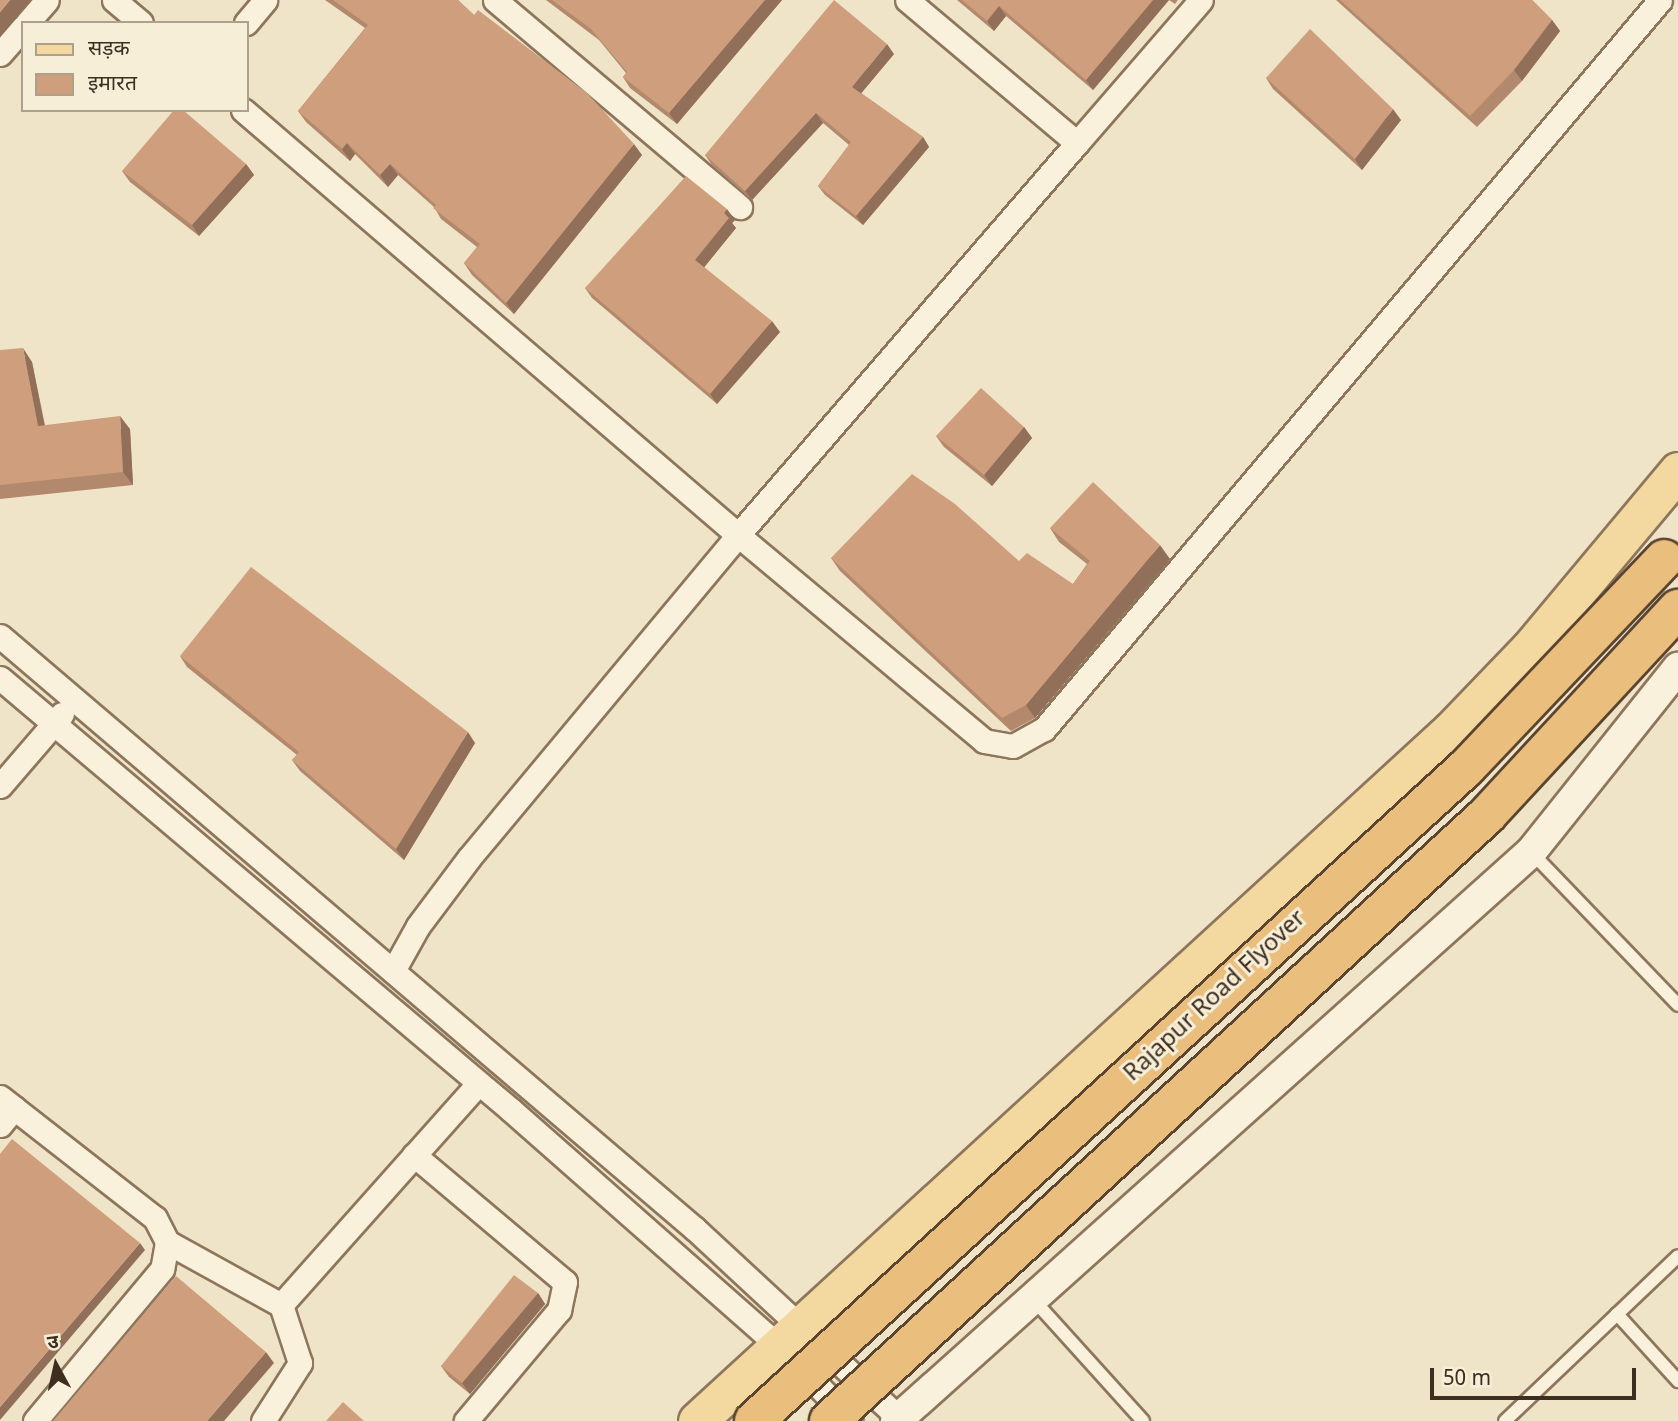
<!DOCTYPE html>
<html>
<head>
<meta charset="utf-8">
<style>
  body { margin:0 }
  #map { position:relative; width:1678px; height:1421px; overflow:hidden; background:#f0e4c8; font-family:Georgia,"Noto Sans Devanagari",serif }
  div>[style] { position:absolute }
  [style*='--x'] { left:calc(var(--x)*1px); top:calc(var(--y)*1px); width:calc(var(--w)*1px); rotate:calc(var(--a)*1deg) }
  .roads { filter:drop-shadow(2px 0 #8d765c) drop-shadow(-2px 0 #8d765c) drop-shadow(0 2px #8d765c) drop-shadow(0 -2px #8d765c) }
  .service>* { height:12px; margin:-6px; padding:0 6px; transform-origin:6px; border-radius:6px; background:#faf1dc }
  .minor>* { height:23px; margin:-11.5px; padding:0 11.5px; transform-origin:11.5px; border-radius:11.5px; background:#faf1dc }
  .tertiary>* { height:30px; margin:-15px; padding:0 15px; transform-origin:15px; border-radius:15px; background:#faf1dc }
  .primary>* { height:37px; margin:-18.5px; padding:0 18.5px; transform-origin:18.5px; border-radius:18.5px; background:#f3d9a0 }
  .bridges { filter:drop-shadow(2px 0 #5b4430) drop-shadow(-2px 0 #5b4430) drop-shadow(0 2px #5b4430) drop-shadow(0 -2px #5b4430) }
  .trunk-bridge>* { height:38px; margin:-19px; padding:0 19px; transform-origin:19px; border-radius:19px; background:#eabe7c }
  .wall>* { inset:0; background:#b2896c }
  .shaded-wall>* { inset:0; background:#916f58 }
  .building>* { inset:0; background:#cf9f7d }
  span { translate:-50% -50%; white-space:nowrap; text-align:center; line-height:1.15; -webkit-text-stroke:6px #f7eed8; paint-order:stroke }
  .street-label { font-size:24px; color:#3d2e20 }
  .legend { position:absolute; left:21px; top:21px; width:228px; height:91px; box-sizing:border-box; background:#f7eed8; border:2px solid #ada18e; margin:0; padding:9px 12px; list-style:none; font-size:21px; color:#3d2e20 }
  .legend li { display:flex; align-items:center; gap:14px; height:35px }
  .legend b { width:35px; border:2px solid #ada18e }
  .north { position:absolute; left:21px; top:1330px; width:70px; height:70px; -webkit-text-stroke:5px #f7eed8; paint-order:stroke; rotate:352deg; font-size:19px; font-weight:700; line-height:28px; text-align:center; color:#3d2e20 }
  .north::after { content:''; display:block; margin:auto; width:24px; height:32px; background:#3d2e20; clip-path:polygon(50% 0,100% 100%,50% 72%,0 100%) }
  .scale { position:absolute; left:1430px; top:1368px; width:206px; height:32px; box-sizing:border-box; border:4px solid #3d2e20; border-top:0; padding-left:9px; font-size:21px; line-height:24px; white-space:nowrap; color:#3d2e20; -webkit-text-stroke:5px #f7eed8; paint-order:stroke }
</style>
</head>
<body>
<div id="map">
  <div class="roads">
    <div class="service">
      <div style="--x:1531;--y:852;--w:212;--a:46.1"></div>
      <div style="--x:1031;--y:1297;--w:167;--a:47.9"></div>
      <div style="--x:1617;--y:1314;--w:91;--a:47.7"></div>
      <div style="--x:1505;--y:1421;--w:239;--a:-43.6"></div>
    </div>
    <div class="minor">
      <div style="--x:114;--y:0;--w:35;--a:40"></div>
      <div style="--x:495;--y:0;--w:321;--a:40.2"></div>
      <div style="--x:27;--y:23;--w:30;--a:-49"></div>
      <div style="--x:246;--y:23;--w:30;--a:-50"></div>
      <div style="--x:0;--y:54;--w:35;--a:-49"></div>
      <div style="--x:243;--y:110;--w:652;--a:40.65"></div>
      <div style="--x:738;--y:535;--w:518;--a:-49.15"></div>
      <div style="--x:1077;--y:143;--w:222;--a:-139.9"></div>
      <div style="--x:1077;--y:143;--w:189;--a:-49.1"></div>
      <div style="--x:0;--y:636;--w:914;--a:40.47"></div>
      <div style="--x:695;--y:1229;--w:278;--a:42.8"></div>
      <div style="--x:0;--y:678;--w:669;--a:40.21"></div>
      <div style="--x:511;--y:1110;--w:354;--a:41.4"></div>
      <div style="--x:776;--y:1344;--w:105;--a:45"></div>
      <div style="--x:0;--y:786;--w:95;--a:-49.3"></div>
      <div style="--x:393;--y:971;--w:51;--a:-60.9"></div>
      <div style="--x:418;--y:926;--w:85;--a:-53.1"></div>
      <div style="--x:469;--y:858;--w:420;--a:-50.2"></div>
      <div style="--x:738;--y:535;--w:321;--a:39.9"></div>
      <div style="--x:984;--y:741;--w:29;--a:10"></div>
      <div style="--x:1013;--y:746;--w:35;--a:-29"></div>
      <div style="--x:1044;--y:729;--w:954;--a:-49.8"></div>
      <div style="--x:0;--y:1097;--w:18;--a:38"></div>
      <div style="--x:14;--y:1108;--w:22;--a:129"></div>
      <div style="--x:14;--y:1108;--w:179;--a:38"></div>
      <div style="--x:155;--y:1218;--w:27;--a:63"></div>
      <div style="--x:167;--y:1242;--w:27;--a:100"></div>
      <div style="--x:162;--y:1269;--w:198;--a:129.9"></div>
      <div style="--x:414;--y:1155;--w:197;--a:40.1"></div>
      <div style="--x:565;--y:1282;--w:29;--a:102"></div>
      <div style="--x:559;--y:1310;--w:145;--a:130"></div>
      <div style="--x:167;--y:1242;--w:130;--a:28.9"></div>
      <div style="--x:263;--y:1421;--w:69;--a:-57.5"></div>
      <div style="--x:300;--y:1363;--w:61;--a:-108.1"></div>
      <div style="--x:281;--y:1305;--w:297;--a:-48.3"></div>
    </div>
    <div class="tertiary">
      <div style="--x:896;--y:1421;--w:853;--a:-41.86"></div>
      <div style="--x:1531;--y:852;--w:236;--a:-51.4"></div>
    </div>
    <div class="primary">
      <div style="--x:697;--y:1421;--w:1021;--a:-42.5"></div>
      <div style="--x:1450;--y:731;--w:114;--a:-46.1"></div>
      <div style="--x:1529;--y:649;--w:232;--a:-50.1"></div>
    </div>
  </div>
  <div class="bridges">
    <div class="trunk-bridge">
      <div style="--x:754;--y:1421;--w:966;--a:-42.53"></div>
      <div style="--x:1466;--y:768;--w:288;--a:-46.5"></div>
      <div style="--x:829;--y:1421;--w:895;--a:-42.64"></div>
      <div style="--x:1487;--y:815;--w:281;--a:-47.2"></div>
    </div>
  </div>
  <div class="wall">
    <div style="clip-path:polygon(325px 0,458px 0,474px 15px,642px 155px,514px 314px,472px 275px,464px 263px,477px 247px,441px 219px,434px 207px,398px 175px,388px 187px,355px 154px,350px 161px,306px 122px,298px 111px,365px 28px)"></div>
    <div style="clip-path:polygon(546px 0,782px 0,677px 124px,630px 88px,623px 77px,626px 73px,599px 40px)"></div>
    <div style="clip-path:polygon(957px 0,1178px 0,1175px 4px,1169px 0,1093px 90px,1006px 16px,994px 31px)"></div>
    <div style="clip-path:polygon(1336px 0,1532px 0,1552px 20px,1560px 31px,1522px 81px,1477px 127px)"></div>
    <div style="clip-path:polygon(894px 54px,861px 93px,923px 137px,929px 147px,863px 225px,825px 195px,818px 186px,849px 145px,823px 123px,752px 200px,712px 165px,705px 155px)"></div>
    <div style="clip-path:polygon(1266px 78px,1401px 120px,1362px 170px,1273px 89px)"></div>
    <div style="clip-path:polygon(246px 164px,254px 175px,199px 236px,130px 182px,122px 171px)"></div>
    <div style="clip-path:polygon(735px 220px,732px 223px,736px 228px,704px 267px,780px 332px,717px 404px,592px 298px,585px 288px)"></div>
    <div style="clip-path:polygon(0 350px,32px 362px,45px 425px,130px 429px,133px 485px,0 499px)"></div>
    <div style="clip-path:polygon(1024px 427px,1032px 438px,992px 486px,944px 447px,936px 436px)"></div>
    <div style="clip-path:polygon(1050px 528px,1170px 559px,1035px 718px,1011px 731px,840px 571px,831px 558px,1073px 584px,1087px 564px,1059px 542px)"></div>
    <div style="clip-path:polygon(180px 656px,475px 743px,404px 860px,300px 771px,292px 760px,297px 755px,187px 667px)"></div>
    <div style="clip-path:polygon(538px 1293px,545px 1304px,470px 1394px,449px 1377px,441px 1366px)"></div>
  </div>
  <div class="shaded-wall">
    <div style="clip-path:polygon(10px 0,30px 0,0 37px,0 12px)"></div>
    <div style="clip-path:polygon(765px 0,782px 0,677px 124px,669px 113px)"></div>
    <div style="clip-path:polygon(1153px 0,1169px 0,1093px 90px,1086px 80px)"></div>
    <div style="clip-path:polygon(999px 6px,1006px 16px,994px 31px,987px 21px)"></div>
    <div style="clip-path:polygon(1552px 20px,1560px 31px,1522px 81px,1514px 70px)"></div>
    <div style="clip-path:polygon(887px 44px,894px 54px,859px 96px,852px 87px)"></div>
    <div style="clip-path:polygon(1393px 109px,1401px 120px,1362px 170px,1355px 159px)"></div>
    <div style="clip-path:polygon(816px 113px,823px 123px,752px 200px,745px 191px)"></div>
    <div style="clip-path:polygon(923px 137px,929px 147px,863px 225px,856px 216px)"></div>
    <div style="clip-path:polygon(347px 143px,355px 154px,350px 161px,342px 149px)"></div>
    <div style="clip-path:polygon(634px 144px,642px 155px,514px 314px,506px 303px)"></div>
    <div style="clip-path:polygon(246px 164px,254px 175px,199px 236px,192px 225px)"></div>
    <div style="clip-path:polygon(390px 164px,398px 175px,388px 187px,380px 175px)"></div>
    <div style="clip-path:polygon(727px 209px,735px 220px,732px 223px,736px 228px,702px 270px,695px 260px,724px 213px)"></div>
    <div style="clip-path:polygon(772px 321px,780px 332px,717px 404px,710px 394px)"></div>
    <div style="clip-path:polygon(23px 348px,32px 362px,47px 439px,38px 426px)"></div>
    <div style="clip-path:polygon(120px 416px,130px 429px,133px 485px,123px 472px)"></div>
    <div style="clip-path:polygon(1024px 427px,1032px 438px,992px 486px,984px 475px)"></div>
    <div style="clip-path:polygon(1160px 545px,1170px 559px,1035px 718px,1026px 705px)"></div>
    <div style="clip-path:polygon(468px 732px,475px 743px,404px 860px,396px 849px)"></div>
    <div style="clip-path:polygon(140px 1243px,145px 1250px,0 1420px,0 1407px)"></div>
    <div style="clip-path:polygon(538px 1293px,545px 1304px,470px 1394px,462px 1383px)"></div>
    <div style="clip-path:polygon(266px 1352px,274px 1363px,224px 1421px,207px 1421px)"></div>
  </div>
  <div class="building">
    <div style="clip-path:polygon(0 0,10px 0,0 12px)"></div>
    <div style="clip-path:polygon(333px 0,458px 0,474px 15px,478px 10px,587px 93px,634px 144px,506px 303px,464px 263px,480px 244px,433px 208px,436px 205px,390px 164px,380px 175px,347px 143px,342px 149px,298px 111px,368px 25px)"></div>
    <div style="clip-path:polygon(552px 0,765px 0,669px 113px,623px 77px,627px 72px,591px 29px)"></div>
    <div style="clip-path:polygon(834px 0,887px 44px,852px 87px,923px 137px,856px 216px,818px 186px,851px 142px,816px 113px,745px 191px,705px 155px)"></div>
    <div style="clip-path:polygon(962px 0,1153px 0,1086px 80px,999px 6px,987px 21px)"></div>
    <div style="clip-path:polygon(1340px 0,1532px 0,1552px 20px,1514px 70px,1470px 116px)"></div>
    <div style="clip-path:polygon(1310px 29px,1393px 109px,1355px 159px,1266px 78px)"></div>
    <div style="clip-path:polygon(174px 110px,183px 110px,246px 164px,192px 225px,122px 171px)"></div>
    <div style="clip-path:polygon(686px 176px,727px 209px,724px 213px,729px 218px,695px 260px,772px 321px,710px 394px,585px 288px)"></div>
    <div style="clip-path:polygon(23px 348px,38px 426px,120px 416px,123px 472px,0 485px,0 350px)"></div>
    <div style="clip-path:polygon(981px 388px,1024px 427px,984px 475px,936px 436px)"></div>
    <div style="clip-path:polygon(912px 474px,955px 504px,1019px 561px,1027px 553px,1073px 584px,1090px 561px,1050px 528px,1093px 482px,1160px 545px,1026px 705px,1002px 718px,831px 558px)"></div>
    <div style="clip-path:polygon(251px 567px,468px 732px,396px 849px,292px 760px,299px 752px,180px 656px)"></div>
    <div style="clip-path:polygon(12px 1139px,140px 1243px,0 1407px,0 1154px)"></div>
    <div style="clip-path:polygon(514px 1275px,538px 1293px,462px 1383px,441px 1366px)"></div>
    <div style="clip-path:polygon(176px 1276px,266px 1352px,207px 1421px,53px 1421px)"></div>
    <div style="clip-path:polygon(343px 1402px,364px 1421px,326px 1421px)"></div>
  </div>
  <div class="street-label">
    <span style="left:1216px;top:997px;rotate:-43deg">Rajapur Road Flyover</span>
  </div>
  <ul class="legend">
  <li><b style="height:9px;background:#f3d9a0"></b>सड़क</li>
  <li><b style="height:19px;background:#cf9f7d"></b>इमारत</li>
  </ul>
  <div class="north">उ</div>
  <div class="scale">50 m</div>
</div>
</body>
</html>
